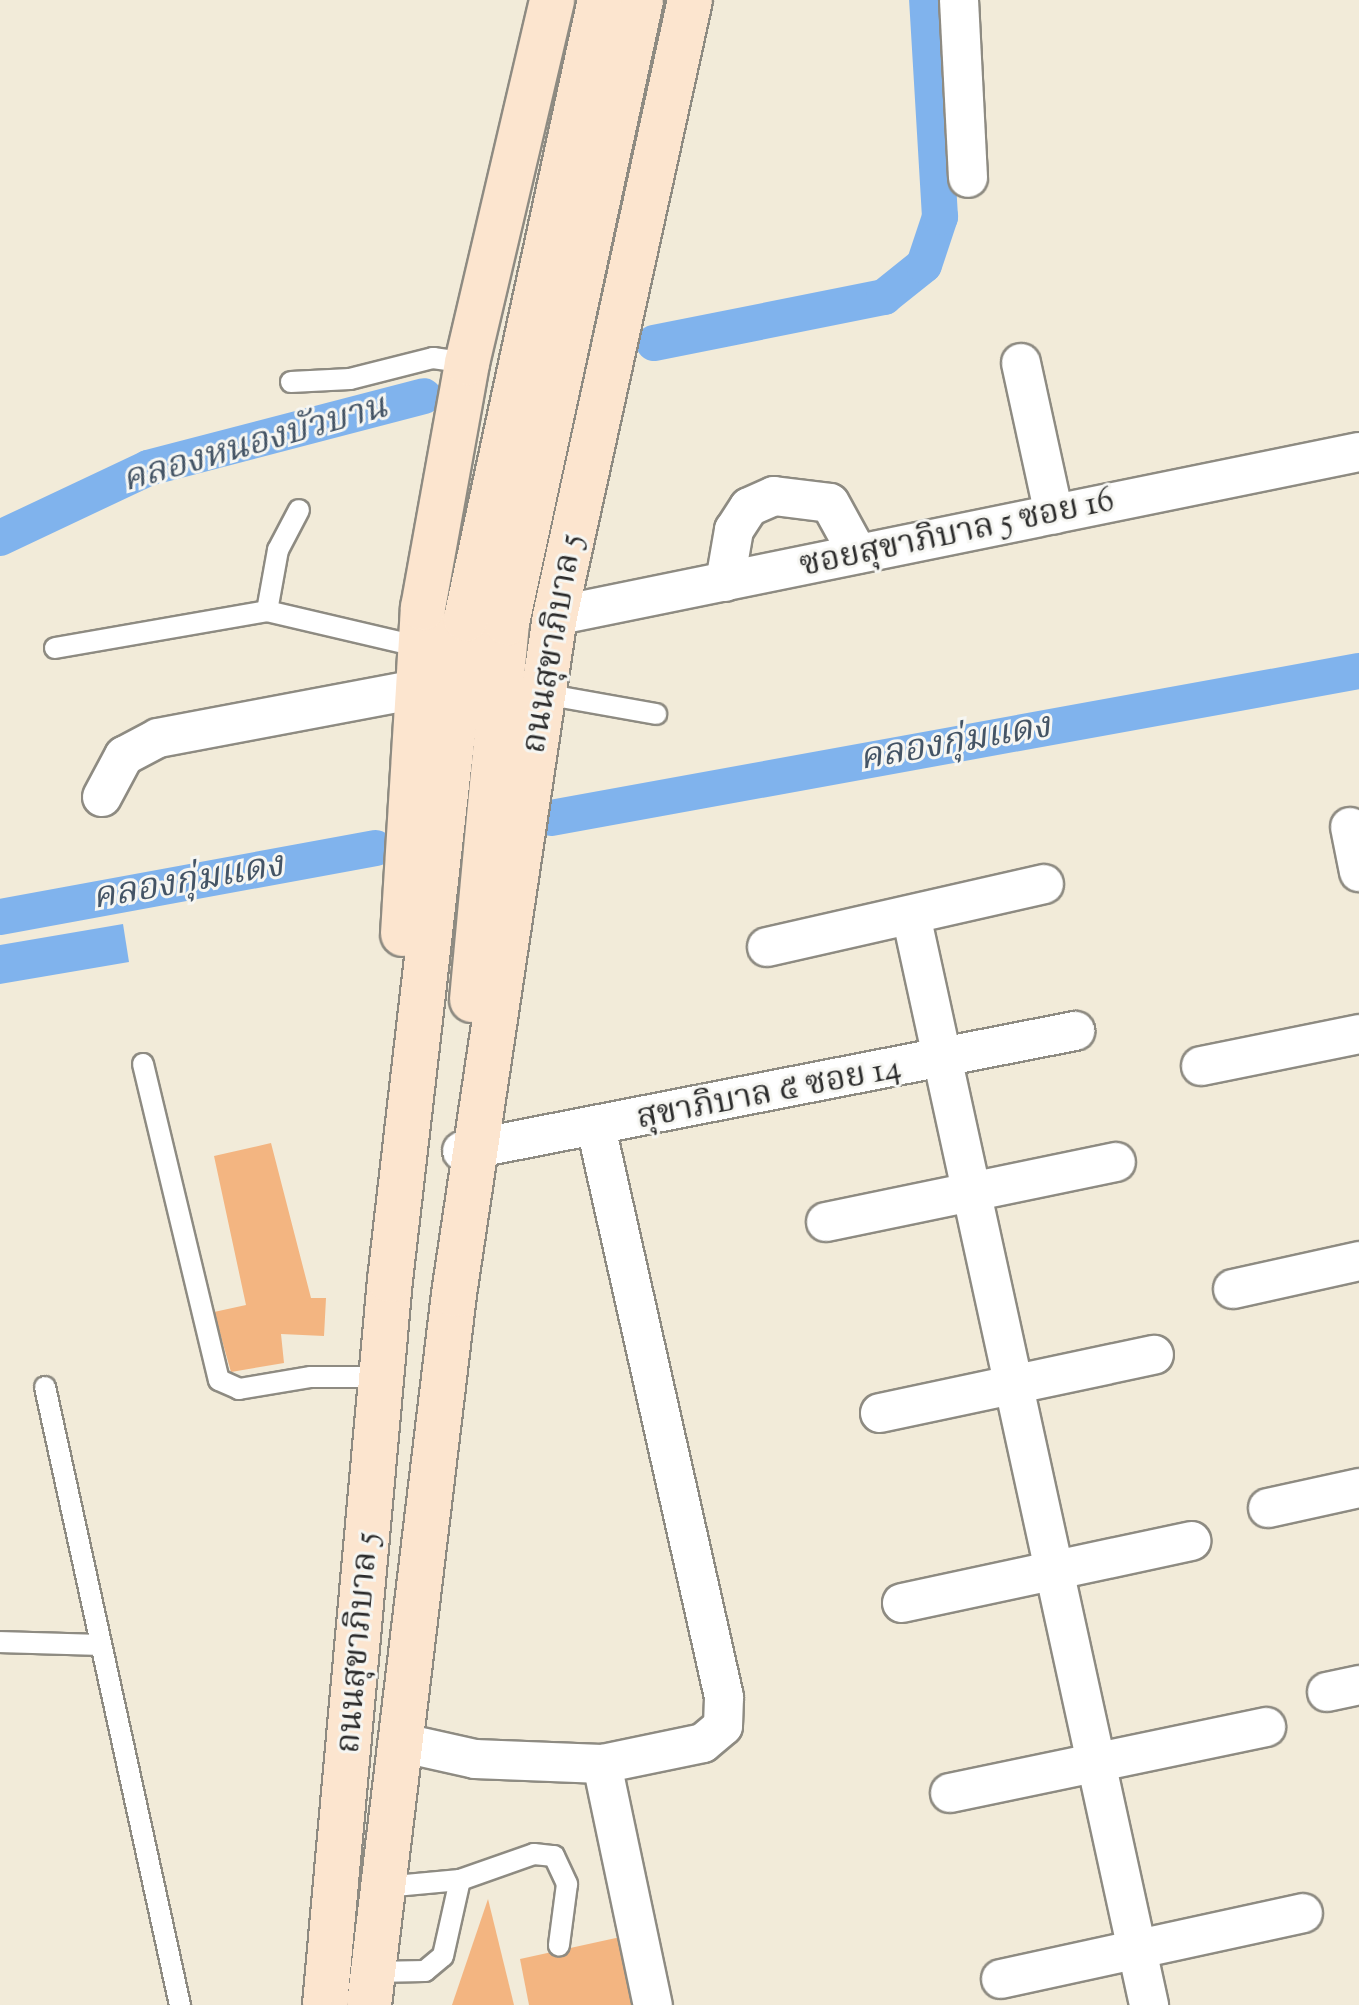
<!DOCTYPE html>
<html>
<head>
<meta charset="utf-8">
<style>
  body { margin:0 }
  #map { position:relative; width:1359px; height:2005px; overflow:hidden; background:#f2ebd9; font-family:"Sorts Mill Goudy","Noto Serif Thai",serif }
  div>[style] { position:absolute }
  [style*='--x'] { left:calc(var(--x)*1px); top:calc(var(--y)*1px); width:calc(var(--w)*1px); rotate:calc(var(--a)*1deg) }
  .water>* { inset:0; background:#80b3ed }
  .canal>* { height:36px; margin:-18px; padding:0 18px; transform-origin:18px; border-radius:18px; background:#80b3ed }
  .building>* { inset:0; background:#f3b581 }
  .roads { filter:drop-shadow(2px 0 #8e8b82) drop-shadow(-2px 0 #8e8b82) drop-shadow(0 2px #8e8b82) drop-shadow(0 -2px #8e8b82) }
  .lane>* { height:20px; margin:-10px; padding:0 10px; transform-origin:10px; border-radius:10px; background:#fff }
  .street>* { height:38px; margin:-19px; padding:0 19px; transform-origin:19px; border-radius:19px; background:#fff }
  .secondary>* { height:44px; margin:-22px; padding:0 22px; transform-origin:22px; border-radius:22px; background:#fce5cf }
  span { translate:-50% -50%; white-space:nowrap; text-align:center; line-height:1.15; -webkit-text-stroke:6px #f6f6f2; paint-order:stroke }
  .street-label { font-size:34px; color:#2b2b2b }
  .water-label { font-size:36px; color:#445465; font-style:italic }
</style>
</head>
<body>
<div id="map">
  <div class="water">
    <div style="clip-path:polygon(123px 924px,129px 962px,0 984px,0 945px)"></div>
  </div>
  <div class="canal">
    <div style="--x:654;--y:343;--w:235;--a:-11.3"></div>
    <div style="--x:884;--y:297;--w:51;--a:-38.7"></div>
    <div style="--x:924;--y:265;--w:51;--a:-71.6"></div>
    <div style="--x:940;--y:217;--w:217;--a:-93.4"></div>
    <div style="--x:0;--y:538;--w:164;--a:-25.3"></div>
    <div style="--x:148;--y:468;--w:285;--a:-14.6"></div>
    <div style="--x:551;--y:818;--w:821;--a:-10.31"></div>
    <div style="--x:0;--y:917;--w:382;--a:-10.4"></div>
  </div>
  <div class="building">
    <div style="clip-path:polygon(271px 1143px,311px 1298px,326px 1298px,324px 1336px,281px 1334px,284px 1363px,231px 1372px,214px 1312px,246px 1305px,214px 1156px)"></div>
    <div style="clip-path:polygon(488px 1899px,514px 2005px,452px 2005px)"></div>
    <div style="clip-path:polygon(625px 1936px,639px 2005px,529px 2005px,520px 1959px)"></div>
  </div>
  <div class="roads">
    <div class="lane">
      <div style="--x:291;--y:382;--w:59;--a:-2.9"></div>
      <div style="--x:350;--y:379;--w:86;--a:-14.2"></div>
      <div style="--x:433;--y:358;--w:34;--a:8"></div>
      <div style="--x:267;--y:611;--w:62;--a:-79.8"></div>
      <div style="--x:278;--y:550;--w:45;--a:-62.3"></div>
      <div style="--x:55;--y:648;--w:215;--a:-9.9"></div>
      <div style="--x:267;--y:611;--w:158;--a:13.2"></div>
      <div style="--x:544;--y:694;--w:114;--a:10.1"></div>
      <div style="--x:143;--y:1064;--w:325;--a:76.5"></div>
      <div style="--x:219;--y:1380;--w:22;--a:24"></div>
      <div style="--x:239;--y:1389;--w:73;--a:-9.5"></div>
      <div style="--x:311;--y:1377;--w:69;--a:0"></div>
      <div style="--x:45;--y:1387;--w:633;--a:77.68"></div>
      <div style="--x:0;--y:1642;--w:100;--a:1.7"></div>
      <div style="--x:384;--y:1887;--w:76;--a:-5.3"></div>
      <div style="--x:460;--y:1880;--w:78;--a:-19.4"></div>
      <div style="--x:534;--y:1854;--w:20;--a:6"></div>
      <div style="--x:554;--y:1856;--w:31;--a:65"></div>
      <div style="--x:567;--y:1884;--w:62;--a:97.5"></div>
      <div style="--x:374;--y:1972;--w:51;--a:-1.1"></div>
      <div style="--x:425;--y:1971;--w:23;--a:-40"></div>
      <div style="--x:443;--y:1956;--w:78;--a:-77.4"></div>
    </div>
    <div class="street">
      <div style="--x:959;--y:0;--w:178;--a:87.1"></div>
      <div style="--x:1021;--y:363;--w:155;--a:77.7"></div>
      <div style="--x:725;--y:582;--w:53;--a:-80.2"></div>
      <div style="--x:734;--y:530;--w:27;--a:-57"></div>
      <div style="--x:749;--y:507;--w:27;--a:-24"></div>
      <div style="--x:774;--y:496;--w:56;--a:7.1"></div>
      <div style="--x:830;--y:503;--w:58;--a:61.2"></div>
      <div style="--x:555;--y:616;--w:821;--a:-11.53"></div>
      <div style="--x:102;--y:797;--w:47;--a:-61.8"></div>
      <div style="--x:124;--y:756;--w:38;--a:-28"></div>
      <div style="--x:158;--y:738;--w:264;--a:-10.7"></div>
      <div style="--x:1350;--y:827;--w:46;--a:78.7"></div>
      <div style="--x:911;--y:915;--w:1116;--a:77.68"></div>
      <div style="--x:767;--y:947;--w:284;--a:-12.8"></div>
      <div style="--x:1201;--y:1066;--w:161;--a:-11.4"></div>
      <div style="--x:462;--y:1151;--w:625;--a:-11.08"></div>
      <div style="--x:826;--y:1222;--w:296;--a:-11.7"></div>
      <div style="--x:1233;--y:1289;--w:129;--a:-12.5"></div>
      <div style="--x:880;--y:1413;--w:280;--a:-12"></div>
      <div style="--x:1268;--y:1508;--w:93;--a:-12.4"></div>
      <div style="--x:902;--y:1603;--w:296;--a:-12.1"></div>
      <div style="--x:1327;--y:1692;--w:33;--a:-12"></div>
      <div style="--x:399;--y:1742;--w:78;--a:12.6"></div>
      <div style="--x:475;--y:1759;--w:127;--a:2.3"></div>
      <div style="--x:602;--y:1764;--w:103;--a:-11.7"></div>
      <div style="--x:703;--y:1743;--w:26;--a:-40"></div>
      <div style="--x:723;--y:1726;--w:29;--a:-88"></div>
      <div style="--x:724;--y:1697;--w:584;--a:-102.66"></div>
      <div style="--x:602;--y:1764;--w:246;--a:78.1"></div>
      <div style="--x:950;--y:1793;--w:323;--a:-11.8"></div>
      <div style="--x:1001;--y:1979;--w:309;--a:-12.3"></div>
    </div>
    <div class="secondary">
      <div style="--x:403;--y:934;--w:327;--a:-86.5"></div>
      <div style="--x:423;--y:608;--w:249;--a:-79.8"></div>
      <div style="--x:467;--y:363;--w:373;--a:-76.8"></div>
      <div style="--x:472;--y:1000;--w:379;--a:-84.7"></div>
      <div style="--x:507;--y:623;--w:637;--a:-77.86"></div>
      <div style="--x:325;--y:2005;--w:728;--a:-84.88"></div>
      <div style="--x:390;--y:1280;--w:665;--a:-83.44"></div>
      <div style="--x:466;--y:619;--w:633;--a:-77.79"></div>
      <div style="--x:369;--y:2005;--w:716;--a:-83.18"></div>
      <div style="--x:454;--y:1294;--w:685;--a:-81.53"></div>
      <div style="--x:555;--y:616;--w:631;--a:-77.64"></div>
    </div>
  </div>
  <div class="street-label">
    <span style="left:957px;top:534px;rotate:-12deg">ซอยสุขาภิบาล 5 ซอย 16</span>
    <span style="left:554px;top:644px;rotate:-80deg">ถนนสุขาภิบาล 5</span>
    <span style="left:769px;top:1094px;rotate:-11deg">สุขาภิบาล ๕ ซอย 14</span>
    <span style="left:359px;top:1643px;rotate:-85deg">ถนนสุขาภิบาล 5</span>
  </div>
  <div class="water-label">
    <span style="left:255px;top:445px;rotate:-16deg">คลองหนองบัวบาน</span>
    <span style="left:955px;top:744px;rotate:-10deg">คลองกุ่มแดง</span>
    <span style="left:188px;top:883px;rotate:-10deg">คลองกุ่มแดง</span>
  </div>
</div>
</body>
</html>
